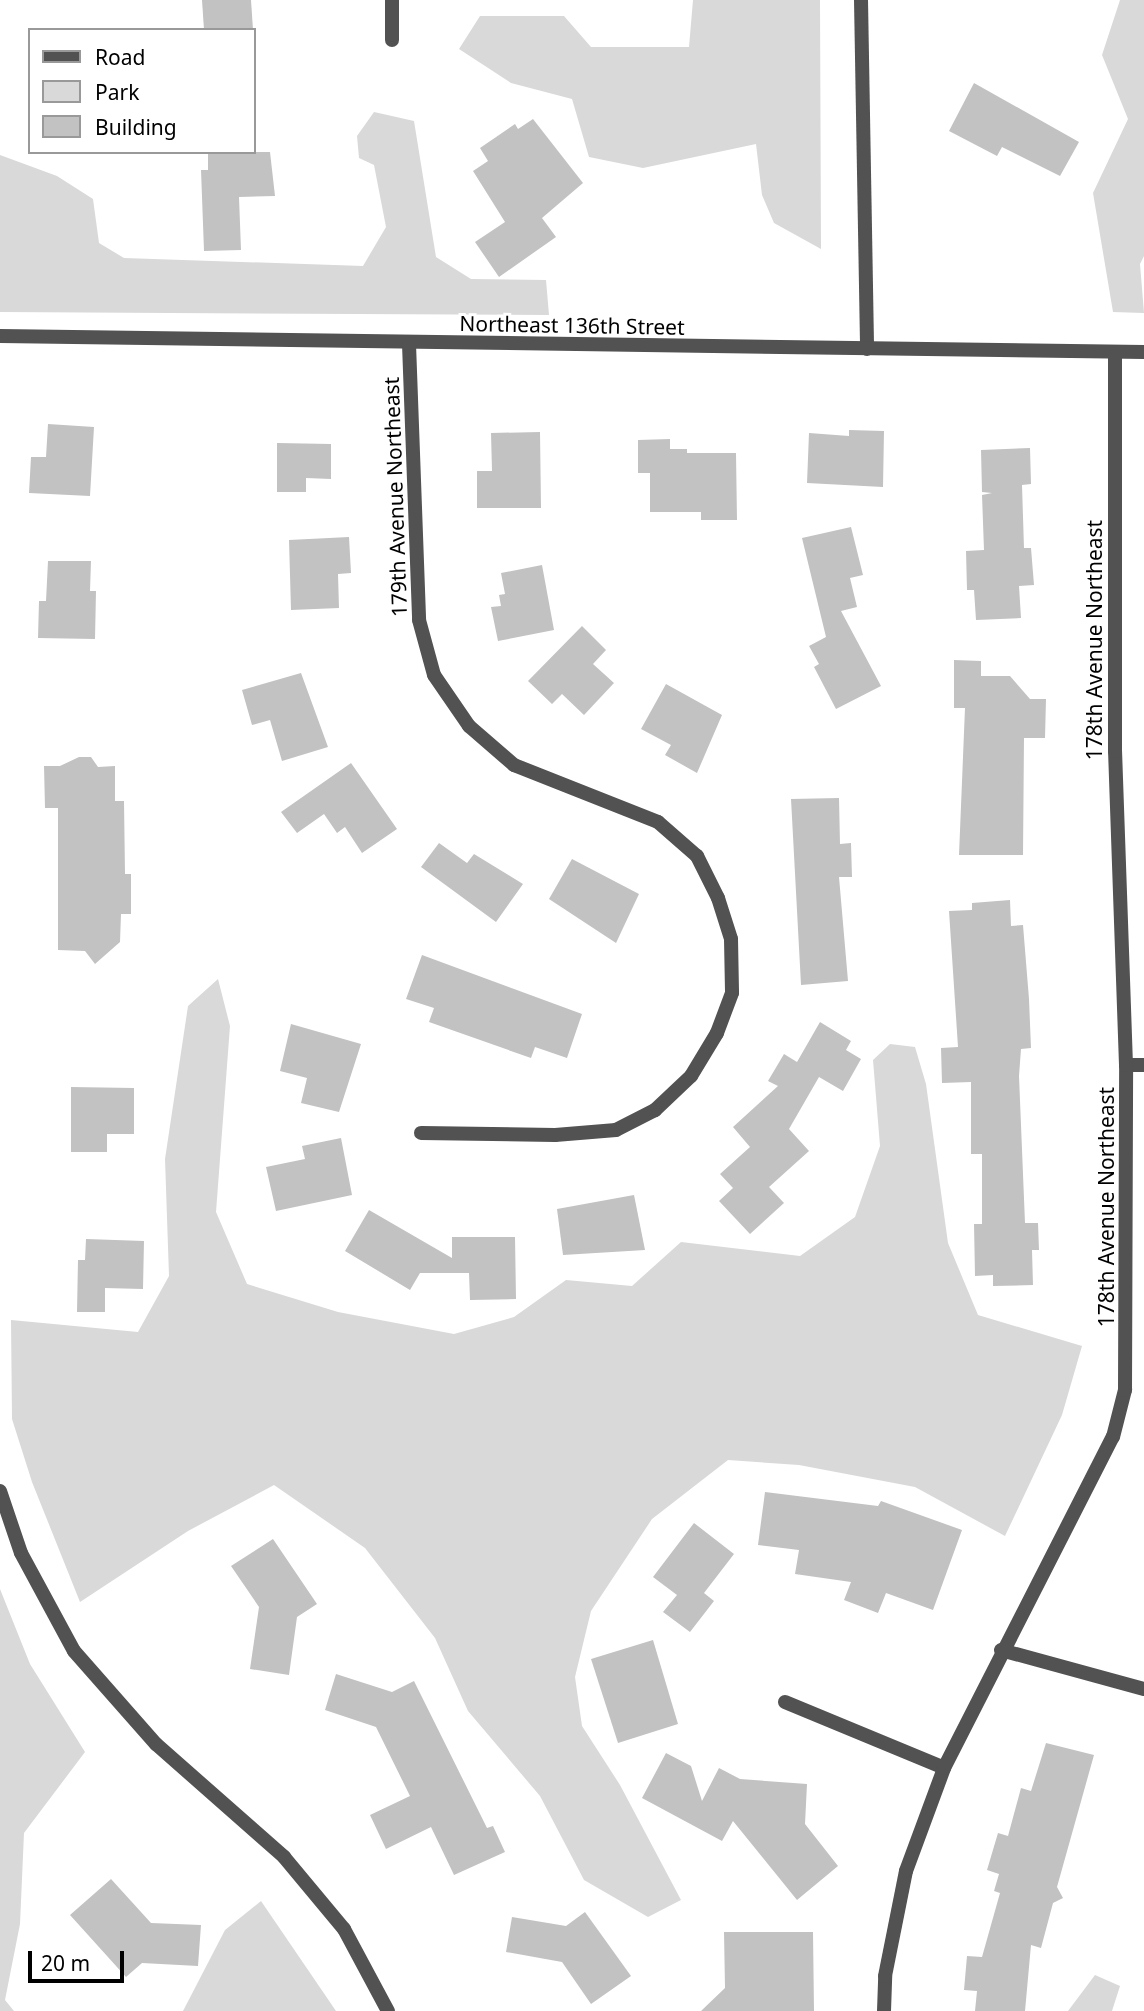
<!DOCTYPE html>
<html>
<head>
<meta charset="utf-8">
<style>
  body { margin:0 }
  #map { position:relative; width:1144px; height:2011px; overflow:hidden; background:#fff; font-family:"Noto Sans",sans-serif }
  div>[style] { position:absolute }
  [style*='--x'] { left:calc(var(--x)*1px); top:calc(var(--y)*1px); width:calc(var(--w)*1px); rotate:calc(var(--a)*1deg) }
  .green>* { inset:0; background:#d9d9d9 }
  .building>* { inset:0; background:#c2c2c2 }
  .minor>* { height:14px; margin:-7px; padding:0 7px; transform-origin:7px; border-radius:7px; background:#525252 }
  span { translate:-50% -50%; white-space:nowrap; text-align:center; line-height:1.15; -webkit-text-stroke:6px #fff; paint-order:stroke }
  .street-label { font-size:21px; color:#000 }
  .legend { position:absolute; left:28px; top:28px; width:228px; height:126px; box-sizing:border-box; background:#fff; border:2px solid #999; margin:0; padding:9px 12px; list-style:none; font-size:21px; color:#000 }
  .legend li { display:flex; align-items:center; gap:14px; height:35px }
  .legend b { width:35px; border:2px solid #999 }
  .scale { position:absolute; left:28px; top:1951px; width:96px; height:32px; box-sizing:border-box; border:4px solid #000; border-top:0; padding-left:9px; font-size:21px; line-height:24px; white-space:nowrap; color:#000; -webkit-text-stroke:5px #fff; paint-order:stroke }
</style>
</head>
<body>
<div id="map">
  <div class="green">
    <div style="clip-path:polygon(693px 0,820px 0,821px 249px,774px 223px,762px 195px,756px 144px,643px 168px,589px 157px,572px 99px,511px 83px,459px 49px,480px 16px,564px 16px,591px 47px,689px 47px)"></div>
    <div style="clip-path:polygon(1120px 0,1144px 0,1144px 256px,1140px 264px,1144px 313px,1113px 312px,1093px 193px,1128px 119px,1102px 55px)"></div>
    <div style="clip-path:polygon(374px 112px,414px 121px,436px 257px,471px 279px,546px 280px,549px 315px,0 312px,0 155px,57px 176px,93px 199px,99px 243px,124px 258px,363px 266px,386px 227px,374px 165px,359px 158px,357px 136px)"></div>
    <div style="clip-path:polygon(218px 979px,230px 1026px,216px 1212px,247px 1284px,338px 1312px,454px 1334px,514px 1317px,566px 1280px,632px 1286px,681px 1242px,800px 1256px,855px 1217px,880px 1146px,873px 1060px,890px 1044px,915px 1047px,926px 1084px,948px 1243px,978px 1315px,1082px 1346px,1062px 1415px,1005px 1536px,915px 1487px,799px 1465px,728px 1460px,652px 1519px,591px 1611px,575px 1677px,582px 1726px,620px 1785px,681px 1900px,648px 1917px,584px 1880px,540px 1796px,468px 1711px,435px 1638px,365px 1548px,274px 1485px,188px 1531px,80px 1602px,32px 1482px,12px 1419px,11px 1320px,138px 1332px,169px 1276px,165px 1159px,188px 1006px)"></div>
    <div style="clip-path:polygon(0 1589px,30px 1664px,85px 1752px,24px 1833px,20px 1924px,5px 2000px,14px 2011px,0 2011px)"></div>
    <div style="clip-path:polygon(261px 1901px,336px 2011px,183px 2011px,225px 1930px)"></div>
    <div style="clip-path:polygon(1095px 1975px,1120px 1986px,1112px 2011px,1068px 2011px)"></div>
  </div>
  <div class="building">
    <div style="clip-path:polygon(202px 0,251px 0,253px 30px,204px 30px)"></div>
    <div style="clip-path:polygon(974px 83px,1079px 142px,1060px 176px,1002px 147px,997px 156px,949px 131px)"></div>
    <div style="clip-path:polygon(533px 119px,583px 183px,542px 218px,556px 237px,499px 277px,475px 242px,505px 222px,473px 171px,488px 161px,480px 148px,515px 124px,518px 129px)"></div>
    <div style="clip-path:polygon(208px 152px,270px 152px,275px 196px,239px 197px,241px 250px,204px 251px,201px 170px,208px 170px)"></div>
    <div style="clip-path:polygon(48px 424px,94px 427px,90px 496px,29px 493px,31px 457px,46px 457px)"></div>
    <div style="clip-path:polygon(849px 430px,884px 431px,883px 487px,807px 483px,809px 433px,849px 436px)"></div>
    <div style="clip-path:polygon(540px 432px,541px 508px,477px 508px,477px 471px,492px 471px,491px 433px)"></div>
    <div style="clip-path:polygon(670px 439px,670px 449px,687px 449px,687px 453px,736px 453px,737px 520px,701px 520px,701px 512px,650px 512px,650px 473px,638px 473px,638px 440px)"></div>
    <div style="clip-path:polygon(277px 443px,331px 444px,331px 479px,306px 478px,306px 492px,277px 492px)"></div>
    <div style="clip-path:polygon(1030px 448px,1031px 484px,1022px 485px,1024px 548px,1031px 548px,1034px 585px,1019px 586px,1021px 618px,976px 620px,974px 590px,967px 590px,966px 551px,984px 550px,982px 495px,992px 493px,982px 492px,981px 450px)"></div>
    <div style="clip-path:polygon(851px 527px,863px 575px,850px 578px,857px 607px,841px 611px,881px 686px,836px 709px,814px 667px,819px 664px,809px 646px,826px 637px,802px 538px)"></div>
    <div style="clip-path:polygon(349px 537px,351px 573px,338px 574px,339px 608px,291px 610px,289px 540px)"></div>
    <div style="clip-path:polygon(48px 561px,91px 561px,90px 591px,96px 591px,95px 639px,38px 638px,39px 601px,46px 601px)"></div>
    <div style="clip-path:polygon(542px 565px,554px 630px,498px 641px,491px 607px,501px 606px,499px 595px,505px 594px,501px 573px)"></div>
    <div style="clip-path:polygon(582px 626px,606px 650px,593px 664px,614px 683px,584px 715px,562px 694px,552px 704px,528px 681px)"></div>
    <div style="clip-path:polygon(954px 660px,981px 661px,981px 676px,1010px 676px,1030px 699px,1046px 699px,1045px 738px,1024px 738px,1023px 855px,959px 855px,965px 708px,954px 708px)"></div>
    <div style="clip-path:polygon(301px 673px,328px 747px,282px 761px,270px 720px,252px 725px,242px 690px)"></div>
    <div style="clip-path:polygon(666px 684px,722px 715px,697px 773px,665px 755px,671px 745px,641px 729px)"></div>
    <div style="clip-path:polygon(79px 757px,91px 757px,98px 767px,115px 766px,115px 801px,124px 801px,125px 874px,131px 874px,131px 914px,121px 914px,120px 942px,95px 964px,85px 951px,58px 950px,58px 808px,45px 808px,44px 766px,60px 766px)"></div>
    <div style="clip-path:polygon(351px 763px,397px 829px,362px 853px,345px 827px,337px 833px,324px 814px,297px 833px,281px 812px)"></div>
    <div style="clip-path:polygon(839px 798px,840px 844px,851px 843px,852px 877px,839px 877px,848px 981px,801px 985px,791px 799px)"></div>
    <div style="clip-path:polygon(439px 843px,467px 863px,474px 854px,523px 884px,496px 922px,421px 867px)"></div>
    <div style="clip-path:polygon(572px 859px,639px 894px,616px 943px,549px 899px)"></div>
    <div style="clip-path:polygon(1010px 900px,1011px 926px,1023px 925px,1029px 999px,1031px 1048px,1021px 1049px,1019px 1076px,1025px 1223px,1038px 1223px,1039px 1250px,1032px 1250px,1033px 1285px,993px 1286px,993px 1275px,975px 1276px,974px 1224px,982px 1224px,982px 1154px,971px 1154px,971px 1082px,942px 1083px,941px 1048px,958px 1047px,949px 911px,972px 910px,972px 903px)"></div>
    <div style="clip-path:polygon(422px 955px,582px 1014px,567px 1058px,535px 1047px,531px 1058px,429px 1022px,434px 1008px,406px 999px)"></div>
    <div style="clip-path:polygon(820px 1022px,851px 1041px,846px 1050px,861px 1059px,843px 1091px,819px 1077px,789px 1129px,809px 1151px,769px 1187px,784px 1203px,750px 1234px,719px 1201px,733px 1188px,720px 1174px,750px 1147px,733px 1127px,778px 1086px,768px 1081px,784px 1054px,797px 1062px)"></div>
    <div style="clip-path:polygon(291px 1024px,361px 1044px,339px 1112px,301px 1103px,307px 1078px,280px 1071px)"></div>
    <div style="clip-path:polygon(71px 1087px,134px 1088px,134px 1134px,107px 1134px,107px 1152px,71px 1152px)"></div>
    <div style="clip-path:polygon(341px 1138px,352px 1195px,276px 1211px,266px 1167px,305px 1159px,302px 1146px)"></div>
    <div style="clip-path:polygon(634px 1195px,645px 1250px,563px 1255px,557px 1209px)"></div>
    <div style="clip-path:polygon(369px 1210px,452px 1258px,452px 1237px,515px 1237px,516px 1299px,470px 1300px,469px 1273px,420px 1273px,410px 1290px,345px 1251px)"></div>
    <div style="clip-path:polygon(86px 1239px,144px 1241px,143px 1289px,105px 1288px,105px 1312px,77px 1312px,78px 1260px,85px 1260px)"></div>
    <div style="clip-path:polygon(765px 1492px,878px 1506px,881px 1501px,962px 1530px,933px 1610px,886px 1593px,878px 1613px,844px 1600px,851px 1582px,795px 1574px,799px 1550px,758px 1545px)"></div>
    <div style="clip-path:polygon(694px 1523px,734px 1554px,704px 1593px,714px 1601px,690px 1632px,663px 1612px,677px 1595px,653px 1577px)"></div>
    <div style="clip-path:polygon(273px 1539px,317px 1604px,297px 1617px,289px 1675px,250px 1669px,259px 1607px,231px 1566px)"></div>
    <div style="clip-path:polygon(653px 1640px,678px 1724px,618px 1743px,591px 1659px)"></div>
    <div style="clip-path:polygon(336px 1674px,392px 1692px,414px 1681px,487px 1828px,493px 1826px,505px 1852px,454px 1875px,431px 1827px,386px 1849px,370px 1815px,410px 1796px,376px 1727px,325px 1710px)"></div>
    <div style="clip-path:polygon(1046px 1743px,1094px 1755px,1057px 1887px,1063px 1898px,1053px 1903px,1041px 1948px,1031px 1945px,1025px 2011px,975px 2011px,977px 1991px,964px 1990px,967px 1956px,982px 1957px,1000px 1893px,994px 1891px,999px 1874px,987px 1870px,998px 1833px,1008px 1836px,1021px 1788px,1031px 1791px)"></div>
    <div style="clip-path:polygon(666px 1753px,691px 1766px,702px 1801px,719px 1768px,740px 1779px,807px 1784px,805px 1824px,838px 1866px,797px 1900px,733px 1821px,722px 1841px,642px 1798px)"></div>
    <div style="clip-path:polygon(111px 1879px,151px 1923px,201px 1925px,198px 1966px,142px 1963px,126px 1977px,70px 1915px)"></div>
    <div style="clip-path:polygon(585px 1912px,631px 1976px,591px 2004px,562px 1962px,506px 1952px,512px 1917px,566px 1926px)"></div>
    <div style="clip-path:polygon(724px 1932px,813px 1932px,814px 2011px,701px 2011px,725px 1988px)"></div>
  </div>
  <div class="minor">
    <div style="--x:392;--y:0;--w:40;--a:90"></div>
    <div style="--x:861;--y:0;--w:349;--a:89"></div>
    <div style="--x:0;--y:336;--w:1144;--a:0.8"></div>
    <div style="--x:409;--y:344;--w:276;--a:87.9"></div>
    <div style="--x:419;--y:620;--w:57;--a:74.7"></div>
    <div style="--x:434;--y:675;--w:62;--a:55.5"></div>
    <div style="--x:469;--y:726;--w:60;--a:40.9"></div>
    <div style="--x:514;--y:765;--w:155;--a:21.6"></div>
    <div style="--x:658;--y:822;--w:52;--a:41.1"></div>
    <div style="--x:697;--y:856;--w:47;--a:63.4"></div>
    <div style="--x:718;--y:898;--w:43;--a:72.4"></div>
    <div style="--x:731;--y:939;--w:54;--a:88.9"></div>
    <div style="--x:732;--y:993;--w:43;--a:110.6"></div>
    <div style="--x:717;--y:1033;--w:50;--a:121.2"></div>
    <div style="--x:691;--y:1076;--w:50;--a:136.6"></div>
    <div style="--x:655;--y:1110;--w:44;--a:152.9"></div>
    <div style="--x:616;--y:1130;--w:61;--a:175.3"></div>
    <div style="--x:555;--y:1135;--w:134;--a:-179.1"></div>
    <div style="--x:1126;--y:1065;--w:18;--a:0"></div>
    <div style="--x:0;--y:1491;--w:65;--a:71.3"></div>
    <div style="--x:21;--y:1553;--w:111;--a:61.6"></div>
    <div style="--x:74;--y:1651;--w:124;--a:48.6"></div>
    <div style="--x:156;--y:1744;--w:171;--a:41.4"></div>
    <div style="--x:284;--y:1857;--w:94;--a:50.2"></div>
    <div style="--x:344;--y:1929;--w:93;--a:61.8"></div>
    <div style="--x:1001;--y:1650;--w:148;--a:15.3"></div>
    <div style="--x:785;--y:1702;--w:172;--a:22.5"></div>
    <div style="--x:884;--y:2011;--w:35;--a:-88"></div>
    <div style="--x:885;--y:1976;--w:107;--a:-78.7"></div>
    <div style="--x:906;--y:1871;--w:110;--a:-69.7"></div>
    <div style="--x:944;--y:1768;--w:372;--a:-63"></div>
    <div style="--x:1113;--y:1437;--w:49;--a:-75.7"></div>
    <div style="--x:1125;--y:1390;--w:325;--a:-89.8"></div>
    <div style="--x:1126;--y:1065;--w:314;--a:-92"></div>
    <div style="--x:1115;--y:751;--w:399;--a:-90"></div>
  </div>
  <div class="street-label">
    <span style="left:572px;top:325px;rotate:1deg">Northeast 136th Street</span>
    <span style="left:395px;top:497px;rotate:-92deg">179th Avenue Northeast</span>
    <span style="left:1094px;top:640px;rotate:-90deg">178th Avenue Northeast</span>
    <span style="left:1106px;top:1207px;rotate:-90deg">178th Avenue Northeast</span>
  </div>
  <ul class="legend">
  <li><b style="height:9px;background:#525252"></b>Road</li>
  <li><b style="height:19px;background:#d9d9d9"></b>Park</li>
  <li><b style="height:19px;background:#c2c2c2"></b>Building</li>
  </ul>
  <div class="scale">20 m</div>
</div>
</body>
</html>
